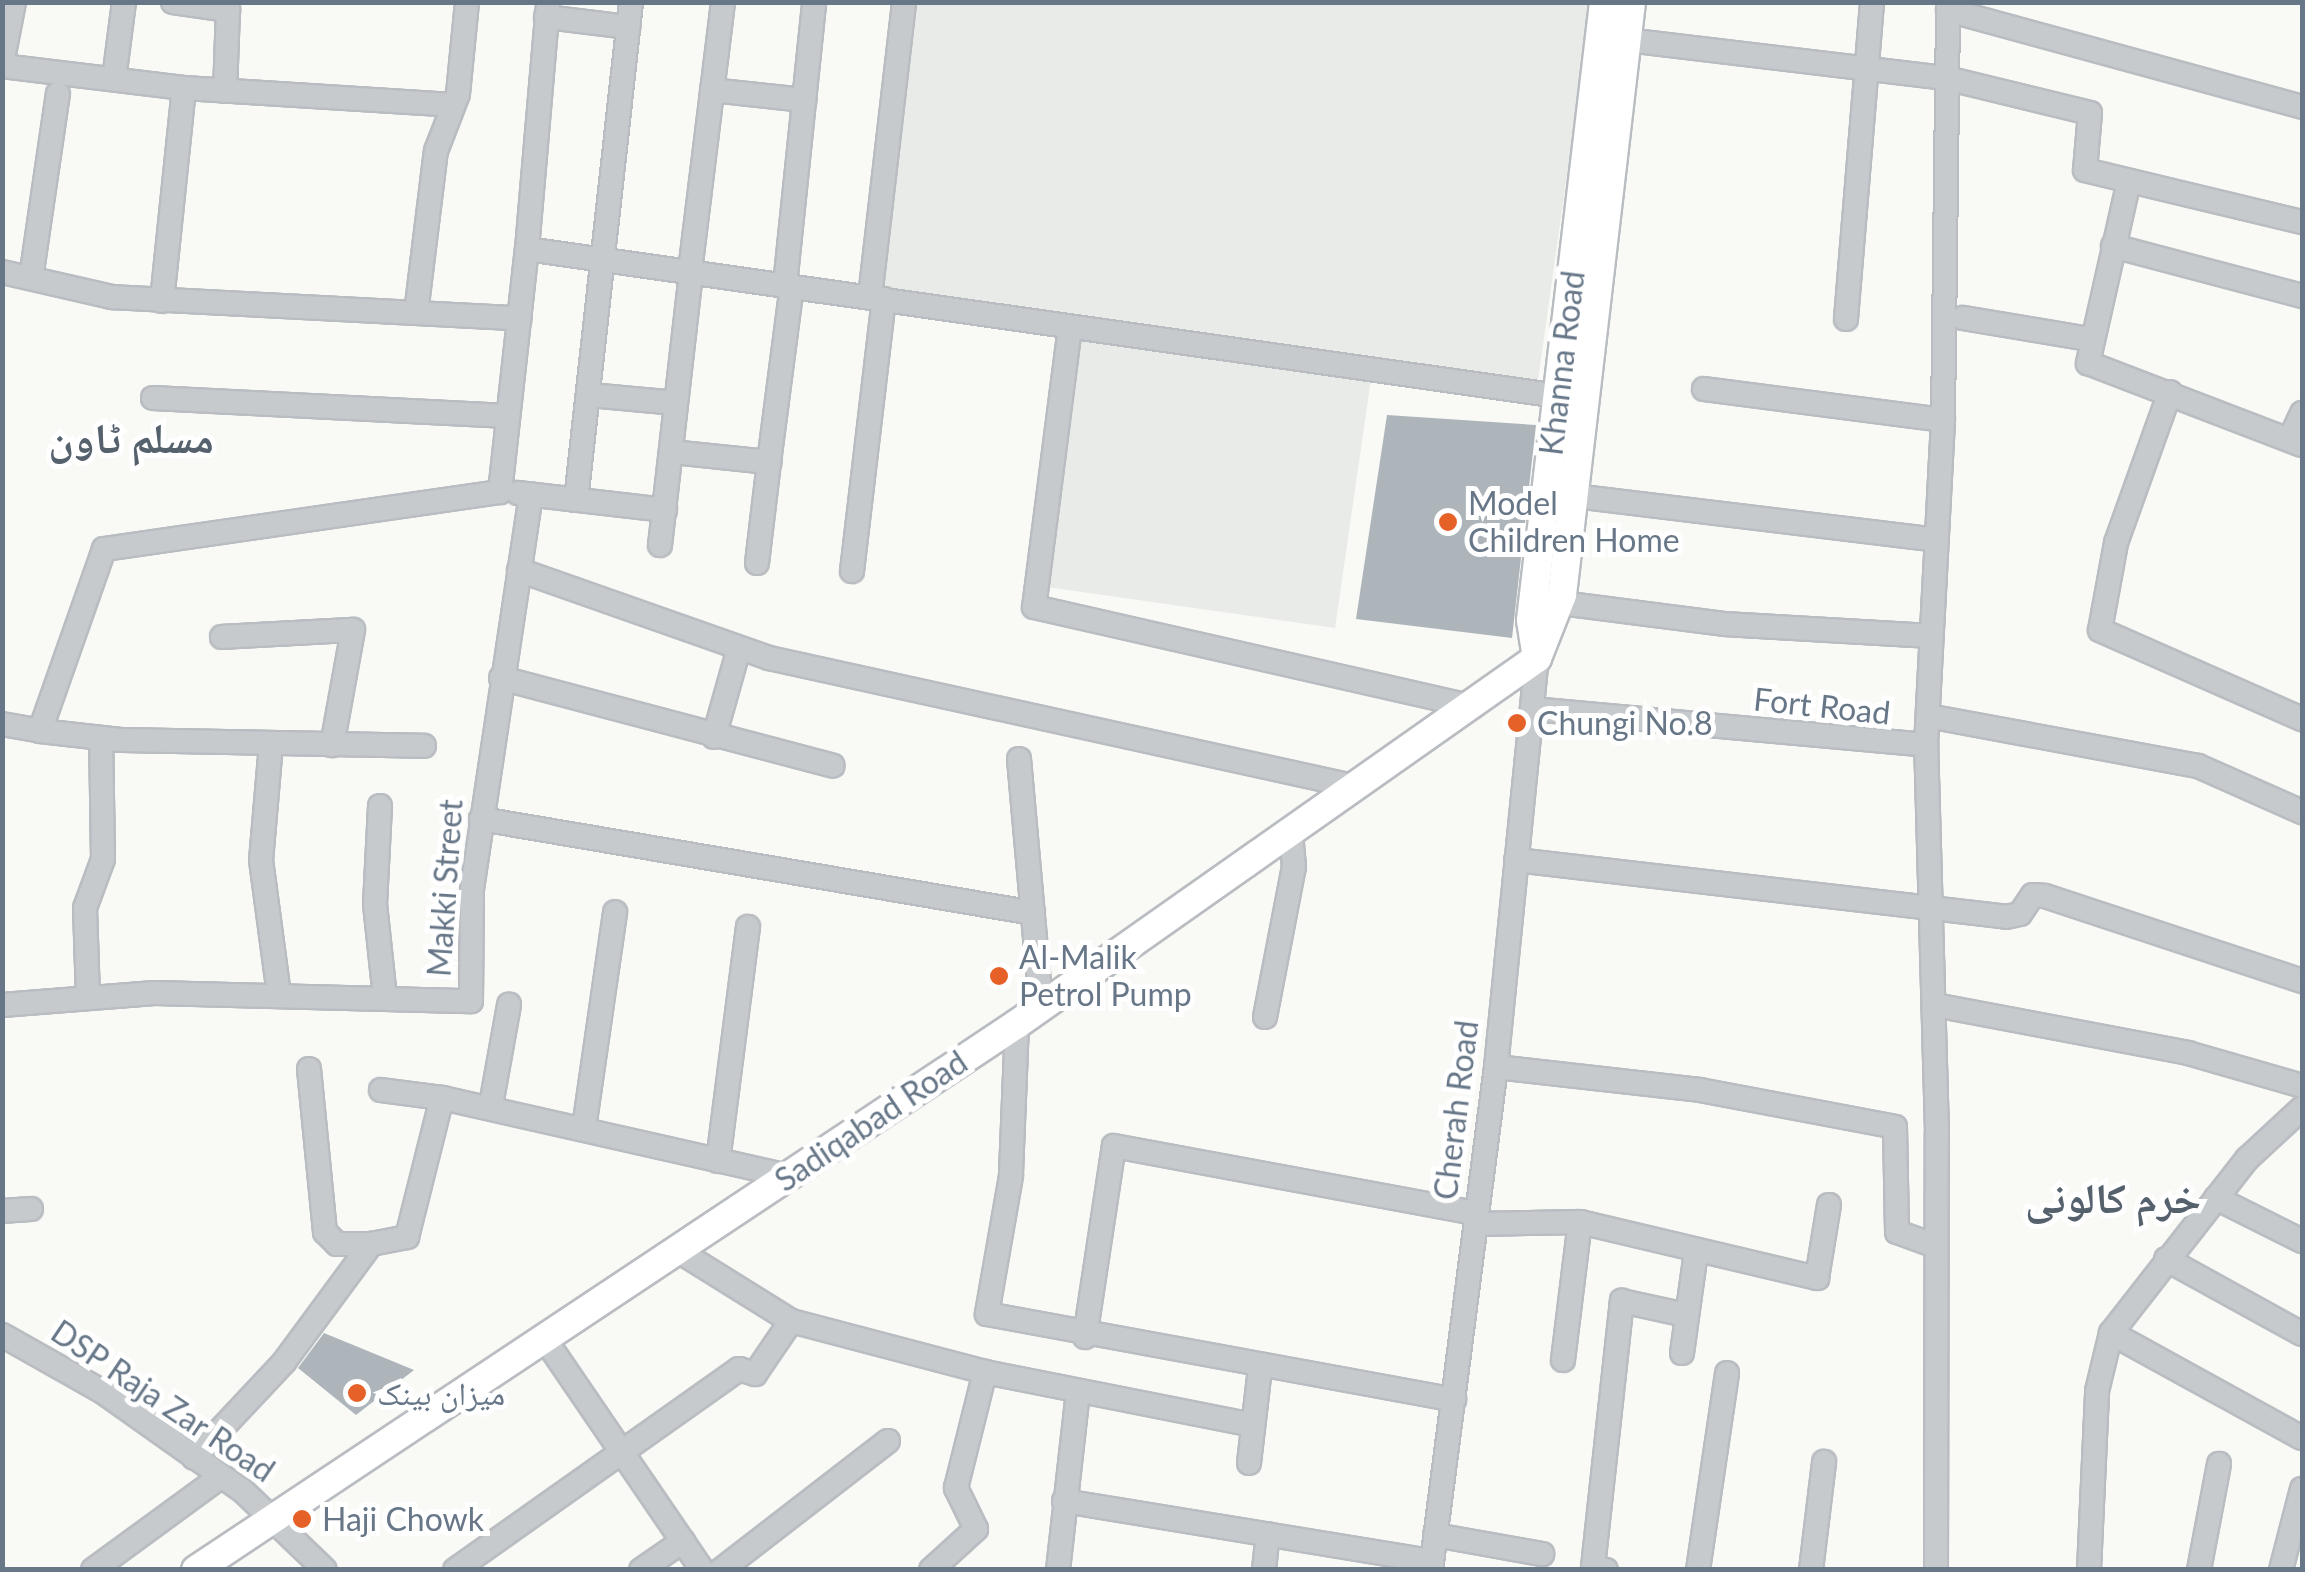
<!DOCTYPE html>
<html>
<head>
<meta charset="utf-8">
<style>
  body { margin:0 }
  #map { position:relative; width:2305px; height:1572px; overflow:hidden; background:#f9f9f6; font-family:Lato,"Noto Naskh Arabic",sans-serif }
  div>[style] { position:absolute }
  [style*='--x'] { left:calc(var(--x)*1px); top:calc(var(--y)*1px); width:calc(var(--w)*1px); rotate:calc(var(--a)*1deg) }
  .built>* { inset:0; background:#e9ebe9 }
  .building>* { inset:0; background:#adb5bb }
  .roads { filter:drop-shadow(2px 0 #b9bdc1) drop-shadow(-2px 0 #b9bdc1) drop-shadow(0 2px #b9bdc1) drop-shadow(0 -2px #b9bdc1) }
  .minor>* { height:22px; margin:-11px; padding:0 11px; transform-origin:11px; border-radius:11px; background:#c6cacd }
  .major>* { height:28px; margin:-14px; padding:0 14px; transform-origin:14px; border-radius:14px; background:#fff }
  .dots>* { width:28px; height:28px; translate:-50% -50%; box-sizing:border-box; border:5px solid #fff; border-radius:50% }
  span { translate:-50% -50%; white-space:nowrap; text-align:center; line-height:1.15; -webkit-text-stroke:10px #fff; paint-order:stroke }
  .street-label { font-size:32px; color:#677788 }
  .poi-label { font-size:32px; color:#677788 }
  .left { translate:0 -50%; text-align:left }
  .district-label { font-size:42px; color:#55616d; font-weight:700 }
  .frame { position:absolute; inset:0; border:5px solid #677788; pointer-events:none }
</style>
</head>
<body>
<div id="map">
  <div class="built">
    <div style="clip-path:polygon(904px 3px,1591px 3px,1537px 388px,1372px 372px,1335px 628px,1047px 587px,1074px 328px,870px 297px)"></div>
  </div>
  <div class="building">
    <div style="clip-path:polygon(1387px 415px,1536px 425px,1512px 638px,1356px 619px)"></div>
    <div style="clip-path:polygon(324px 1333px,414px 1370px,356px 1415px,298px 1368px)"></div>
  </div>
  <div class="roads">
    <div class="minor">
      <div style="--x:173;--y:2;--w:56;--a:8.3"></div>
      <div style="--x:228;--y:10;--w:81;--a:92.1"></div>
      <div style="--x:1948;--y:10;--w:367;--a:15.3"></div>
      <div style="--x:546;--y:17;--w:83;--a:7"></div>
      <div style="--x:1626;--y:40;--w:322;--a:6.8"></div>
      <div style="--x:1946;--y:78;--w:148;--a:13.7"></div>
      <div style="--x:2090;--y:113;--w:57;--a:95"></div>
      <div style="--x:2085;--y:170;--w:223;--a:13.5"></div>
      <div style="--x:2;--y:64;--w:63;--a:-79"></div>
      <div style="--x:2;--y:66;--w:183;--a:6.9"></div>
      <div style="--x:184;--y:88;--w:269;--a:3.6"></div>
      <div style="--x:114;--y:79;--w:78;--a:-82.6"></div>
      <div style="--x:712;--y:90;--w:93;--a:6.2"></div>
      <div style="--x:2129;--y:181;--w:187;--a:102.7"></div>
      <div style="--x:2088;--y:363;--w:229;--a:21"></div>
      <div style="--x:2113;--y:246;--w:196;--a:14.8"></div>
      <div style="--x:527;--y:249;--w:248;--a:-85.1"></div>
      <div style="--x:690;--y:271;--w:271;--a:-83"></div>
      <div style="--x:2;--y:272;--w:113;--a:12.8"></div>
      <div style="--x:112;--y:297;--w:408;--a:3"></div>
      <div style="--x:31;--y:278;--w:186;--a:-81.7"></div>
      <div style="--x:785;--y:285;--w:284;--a:-84.1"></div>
      <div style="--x:870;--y:297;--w:297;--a:-83.4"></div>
      <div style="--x:162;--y:301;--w:214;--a:-84.1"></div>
      <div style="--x:416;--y:313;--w:163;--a:-83"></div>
      <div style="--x:436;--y:151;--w:61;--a:-68.9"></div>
      <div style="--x:458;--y:94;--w:92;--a:-84.4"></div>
      <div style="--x:1963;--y:318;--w:128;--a:9.5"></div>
      <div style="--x:1846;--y:319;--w:318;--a:-85.3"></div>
      <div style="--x:1070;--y:327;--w:282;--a:97.3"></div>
      <div style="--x:1034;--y:607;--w:450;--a:12.8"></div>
      <div style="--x:1704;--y:389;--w:241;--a:7.4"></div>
      <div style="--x:2170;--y:392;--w:160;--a:109.7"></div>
      <div style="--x:2116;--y:543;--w:88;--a:100.4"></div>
      <div style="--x:2100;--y:630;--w:221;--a:23.8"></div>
      <div style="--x:590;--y:395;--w:86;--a:5.3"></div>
      <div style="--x:153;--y:398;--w:355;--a:2.9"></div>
      <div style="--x:2290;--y:439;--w:29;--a:-65"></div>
      <div style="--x:672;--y:452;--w:98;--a:5.9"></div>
      <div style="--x:769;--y:462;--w:177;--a:-82.6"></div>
      <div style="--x:518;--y:493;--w:148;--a:6.6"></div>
      <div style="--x:1574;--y:496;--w:365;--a:6.9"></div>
      <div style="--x:576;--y:500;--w:501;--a:-83.7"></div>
      <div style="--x:660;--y:545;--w:276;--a:-83.5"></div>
      <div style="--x:757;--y:563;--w:102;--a:-83.2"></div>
      <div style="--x:519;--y:570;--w:265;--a:19.4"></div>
      <div style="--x:769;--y:658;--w:602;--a:12.37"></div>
      <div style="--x:852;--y:571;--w:274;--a:-83.3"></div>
      <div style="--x:1561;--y:603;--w:164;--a:7.3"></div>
      <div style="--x:1724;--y:624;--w:207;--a:3.3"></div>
      <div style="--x:222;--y:637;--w:131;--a:-3.1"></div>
      <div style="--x:353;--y:630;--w:117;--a:100.3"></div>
      <div style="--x:501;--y:678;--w:343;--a:14.8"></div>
      <div style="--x:1532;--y:709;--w:396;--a:5.2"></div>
      <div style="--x:1928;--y:716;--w:275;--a:10.5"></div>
      <div style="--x:2198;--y:766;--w:114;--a:23.9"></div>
      <div style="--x:2;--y:724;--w:39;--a:10"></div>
      <div style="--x:40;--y:731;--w:193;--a:-70.6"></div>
      <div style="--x:104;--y:549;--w:400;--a:-8.2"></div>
      <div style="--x:500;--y:492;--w:244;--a:-83.7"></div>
      <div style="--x:527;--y:249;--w:1041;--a:8.11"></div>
      <div style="--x:40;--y:731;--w:81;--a:6.4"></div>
      <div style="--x:120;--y:740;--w:304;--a:1.1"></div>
      <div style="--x:714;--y:737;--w:92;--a:-74.3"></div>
      <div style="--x:271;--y:744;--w:116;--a:94.9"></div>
      <div style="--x:261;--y:860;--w:136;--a:82.4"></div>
      <div style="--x:1019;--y:759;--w:249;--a:84.9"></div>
      <div style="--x:380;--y:806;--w:98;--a:92.9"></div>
      <div style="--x:375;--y:904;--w:94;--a:83.9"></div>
      <div style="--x:481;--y:819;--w:560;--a:9.66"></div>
      <div style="--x:1516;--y:860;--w:493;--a:6.6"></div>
      <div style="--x:2006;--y:917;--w:14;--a:-12"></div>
      <div style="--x:2020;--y:914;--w:23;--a:-56"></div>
      <div style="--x:2033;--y:895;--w:12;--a:5"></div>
      <div style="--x:2045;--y:896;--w:271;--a:18.3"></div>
      <div style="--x:88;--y:998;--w:90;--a:-91.9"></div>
      <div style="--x:85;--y:908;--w:52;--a:-69.8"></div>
      <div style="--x:103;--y:859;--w:121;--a:-90.9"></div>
      <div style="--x:2;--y:1005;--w:153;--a:-4.5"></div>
      <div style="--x:155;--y:993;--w:316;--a:1.5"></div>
      <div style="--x:471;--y:1001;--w:112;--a:-89.5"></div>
      <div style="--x:472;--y:889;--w:399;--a:-81.5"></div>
      <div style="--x:1935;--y:1005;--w:258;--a:10.7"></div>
      <div style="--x:2188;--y:1053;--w:119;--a:16.1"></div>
      <div style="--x:1265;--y:1017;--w:153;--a:-79.1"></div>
      <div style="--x:1294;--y:867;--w:34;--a:-95"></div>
      <div style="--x:1017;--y:1024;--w:152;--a:92.3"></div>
      <div style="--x:1011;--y:1176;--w:140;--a:99.9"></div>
      <div style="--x:987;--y:1314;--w:475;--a:10.4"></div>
      <div style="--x:1496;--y:1067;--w:205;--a:6.4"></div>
      <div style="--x:1700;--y:1090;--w:198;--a:10.7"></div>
      <div style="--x:1895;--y:1127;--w:105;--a:88.9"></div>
      <div style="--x:1897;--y:1232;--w:41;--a:19.7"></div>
      <div style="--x:309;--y:1069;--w:164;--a:84.4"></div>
      <div style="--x:325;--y:1232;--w:17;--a:45"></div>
      <div style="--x:337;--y:1244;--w:34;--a:0"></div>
      <div style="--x:381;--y:1090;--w:62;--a:7.5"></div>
      <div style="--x:491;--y:1105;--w:102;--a:-79.8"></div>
      <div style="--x:584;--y:1128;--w:218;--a:-81.8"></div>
      <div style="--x:718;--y:1161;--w:236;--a:-82.7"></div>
      <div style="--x:2216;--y:1198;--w:96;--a:26.6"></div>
      <div style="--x:2;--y:1211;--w:29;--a:-4"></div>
      <div style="--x:1475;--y:1224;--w:105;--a:-1.1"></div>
      <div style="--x:1580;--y:1222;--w:244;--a:13.3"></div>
      <div style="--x:1817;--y:1278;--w:74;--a:-80.7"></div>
      <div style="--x:677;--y:1250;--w:134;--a:31.9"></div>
      <div style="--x:791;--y:1321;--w:201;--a:14.7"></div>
      <div style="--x:985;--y:1372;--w:273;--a:11.2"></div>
      <div style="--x:2166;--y:1259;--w:155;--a:28.9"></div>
      <div style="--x:2111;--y:1333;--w:218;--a:28.8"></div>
      <div style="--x:2;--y:1335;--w:116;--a:29.4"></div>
      <div style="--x:103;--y:1392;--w:173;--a:35.3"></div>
      <div style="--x:244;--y:1492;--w:112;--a:43.9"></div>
      <div style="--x:1085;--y:1337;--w:193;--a:-81.4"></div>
      <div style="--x:1114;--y:1146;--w:368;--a:10.5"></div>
      <div style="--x:544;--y:1338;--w:281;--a:55.7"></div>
      <div style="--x:1682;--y:1353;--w:102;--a:-82.1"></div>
      <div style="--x:1563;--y:1360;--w:139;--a:-83"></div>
      <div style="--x:194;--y:1458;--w:132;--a:-46.8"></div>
      <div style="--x:284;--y:1362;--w:147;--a:-53.6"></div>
      <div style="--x:371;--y:1244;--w:37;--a:-11"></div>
      <div style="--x:407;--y:1237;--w:143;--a:-75.9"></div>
      <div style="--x:442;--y:1098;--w:355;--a:12.7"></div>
      <div style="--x:1249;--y:1463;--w:96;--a:-83.4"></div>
      <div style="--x:1064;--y:1501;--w:373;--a:9.3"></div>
      <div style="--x:1435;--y:1535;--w:109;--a:10.1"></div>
      <div style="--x:93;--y:1570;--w:157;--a:-36.2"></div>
      <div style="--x:455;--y:1570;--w:348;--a:-35.3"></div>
      <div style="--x:739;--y:1369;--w:17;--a:17"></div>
      <div style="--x:755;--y:1374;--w:64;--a:-55.8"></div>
      <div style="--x:641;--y:1570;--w:51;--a:-34.6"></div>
      <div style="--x:721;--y:1570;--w:211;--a:-37.7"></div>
      <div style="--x:931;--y:1570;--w:61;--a:-42.3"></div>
      <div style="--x:976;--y:1529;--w:46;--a:-116"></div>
      <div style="--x:956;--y:1488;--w:120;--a:-76"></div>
      <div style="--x:1058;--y:1570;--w:179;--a:-83.6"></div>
      <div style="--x:1264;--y:1570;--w:36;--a:-84"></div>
      <div style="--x:1431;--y:1570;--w:507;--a:-82.64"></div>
      <div style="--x:1496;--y:1067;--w:411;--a:-84.3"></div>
      <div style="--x:1606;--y:1570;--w:13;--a:-167"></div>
      <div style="--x:1593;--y:1567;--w:268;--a:-83.8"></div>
      <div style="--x:1622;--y:1301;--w:66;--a:12.3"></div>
      <div style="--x:1698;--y:1570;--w:199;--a:-81.6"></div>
      <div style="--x:1811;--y:1570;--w:109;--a:-83.1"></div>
      <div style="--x:1936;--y:1570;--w:437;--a:-89.9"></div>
      <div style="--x:1937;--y:1133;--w:388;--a:-91.6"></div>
      <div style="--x:1926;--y:745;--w:325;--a:-87"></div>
      <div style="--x:1943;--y:420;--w:418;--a:-89.3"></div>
      <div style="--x:2089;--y:1570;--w:179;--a:-87.4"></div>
      <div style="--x:2097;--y:1391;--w:60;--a:-76.4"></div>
      <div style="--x:2111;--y:1333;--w:221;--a:-52"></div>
      <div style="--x:2247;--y:1159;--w:75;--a:-42.8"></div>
      <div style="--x:2199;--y:1570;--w:108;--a:-79.3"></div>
      <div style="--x:2281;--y:1570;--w:84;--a:-75.5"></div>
    </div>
    <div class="major">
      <div style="--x:1537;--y:658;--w:38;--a:-99"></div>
      <div style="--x:1531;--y:620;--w:622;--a:-83.26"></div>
      <div style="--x:196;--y:1570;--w:986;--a:-33.63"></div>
      <div style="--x:1017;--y:1024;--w:636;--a:-35.14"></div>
      <div style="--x:1537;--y:658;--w:68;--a:-68.4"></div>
      <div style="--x:1562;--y:595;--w:597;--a:-83.36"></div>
    </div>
  </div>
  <div class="dots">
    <div style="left:1448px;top:522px;background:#e66128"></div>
    <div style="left:1517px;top:723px;background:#e66128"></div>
    <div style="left:999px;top:976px;background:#e66128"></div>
    <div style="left:357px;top:1393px;background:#e66128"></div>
    <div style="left:302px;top:1519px;background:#e66128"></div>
  </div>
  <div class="street-label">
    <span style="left:1562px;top:363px;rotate:-83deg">Khanna Road</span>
    <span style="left:1822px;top:706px;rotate:6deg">Fort Road</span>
    <span style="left:445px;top:888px;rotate:-86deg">Makki Street</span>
    <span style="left:1456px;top:1110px;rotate:-83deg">Cherah Road</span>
    <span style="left:871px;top:1121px;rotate:-34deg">Sadiqabad Road</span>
    <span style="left:163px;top:1401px;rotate:34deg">DSP Raja Zar Road</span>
  </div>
  <div class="poi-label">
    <span class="left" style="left:1468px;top:522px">Model<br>Children Home</span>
    <span class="left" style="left:1537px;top:723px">Chungi No.8</span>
    <span class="left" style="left:1019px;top:976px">Al-Malik<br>Petrol Pump</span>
    <span class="left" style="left:377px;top:1393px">میزان بینک</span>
    <span class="left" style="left:322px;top:1519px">Haji Chowk</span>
  </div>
  <div class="district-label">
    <span style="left:131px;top:437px">مسلم ٹاون</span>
    <span style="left:2113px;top:1197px">خرم کالونی</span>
  </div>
  <div class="frame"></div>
</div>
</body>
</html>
